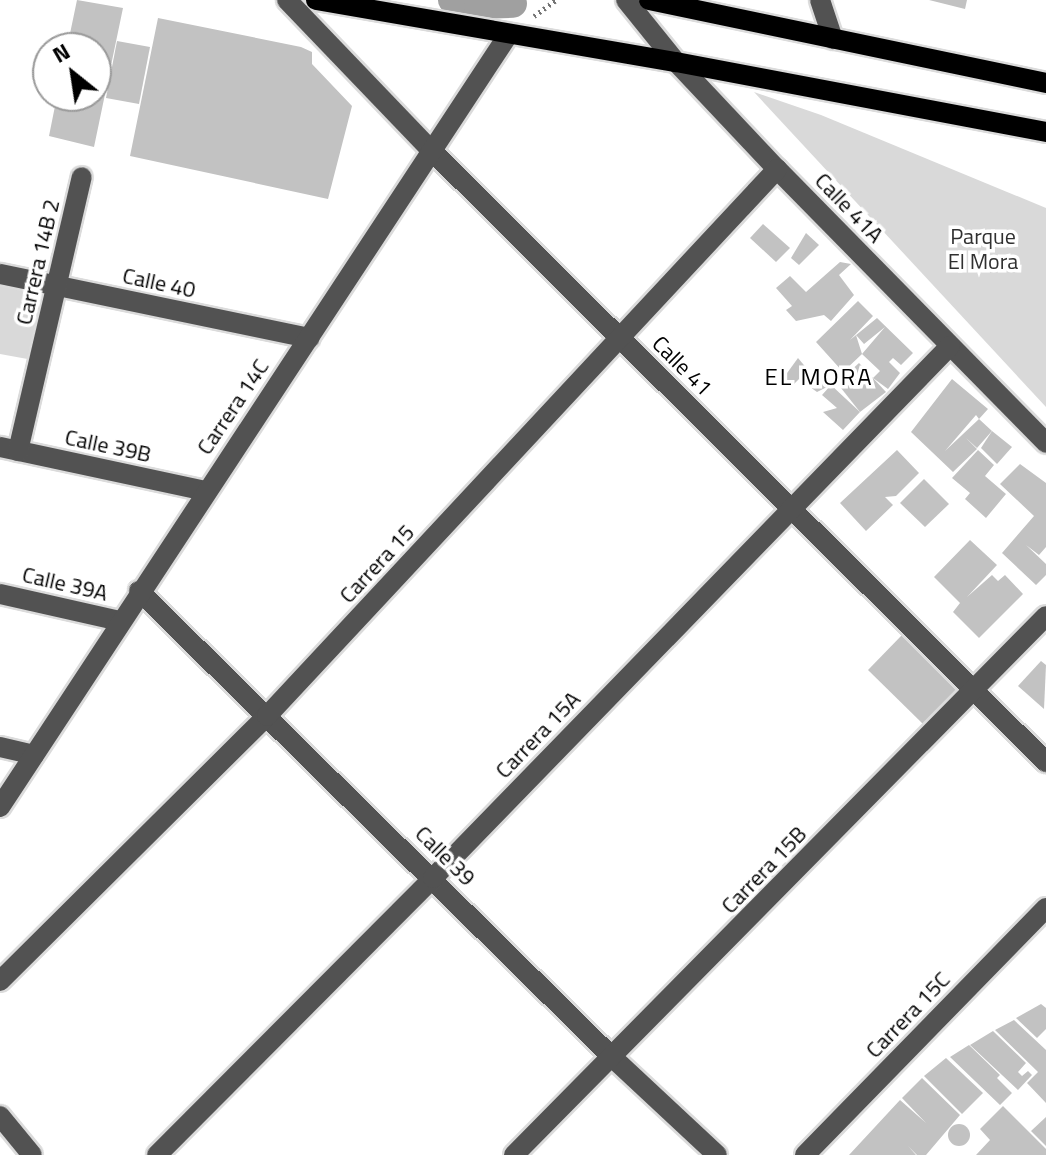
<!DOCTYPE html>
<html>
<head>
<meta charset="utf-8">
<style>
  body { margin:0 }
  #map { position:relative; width:1046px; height:1155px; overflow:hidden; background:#fff; font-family:"Titillium Web",sans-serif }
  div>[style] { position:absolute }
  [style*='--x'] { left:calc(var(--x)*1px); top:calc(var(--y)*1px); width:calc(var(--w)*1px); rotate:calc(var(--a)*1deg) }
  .green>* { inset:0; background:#d9d9d9 }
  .canal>* { height:28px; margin:-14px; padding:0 14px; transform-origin:14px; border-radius:14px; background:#a0a0a0 }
  .building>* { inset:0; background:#c2c2c2 }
  .round { border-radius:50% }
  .path>* { height:5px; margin-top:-2.5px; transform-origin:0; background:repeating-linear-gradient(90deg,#747474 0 2px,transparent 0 6px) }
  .roads { filter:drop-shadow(2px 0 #dbdbdb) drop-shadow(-2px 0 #dbdbdb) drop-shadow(0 2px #dbdbdb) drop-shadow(0 -2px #dbdbdb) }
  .minor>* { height:20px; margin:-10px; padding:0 10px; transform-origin:10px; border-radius:10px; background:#525252 }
  .major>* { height:20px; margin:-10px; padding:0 10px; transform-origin:10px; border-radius:10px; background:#000 }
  span { translate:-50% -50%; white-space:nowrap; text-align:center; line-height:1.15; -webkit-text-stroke:7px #fff; paint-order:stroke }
  .street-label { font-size:22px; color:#000 }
  .park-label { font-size:22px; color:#303030 }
  .neighbourhood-label { font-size:24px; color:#000; letter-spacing:2px }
  .north { position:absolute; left:32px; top:32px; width:80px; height:80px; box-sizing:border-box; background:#fff; border:2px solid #999; border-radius:50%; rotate:330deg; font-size:22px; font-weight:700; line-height:32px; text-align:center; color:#000 }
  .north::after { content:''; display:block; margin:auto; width:28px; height:36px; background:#000; clip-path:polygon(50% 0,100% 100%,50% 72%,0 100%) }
</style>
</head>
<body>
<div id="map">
  <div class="green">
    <div style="clip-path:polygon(754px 92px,821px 115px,1046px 208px,1046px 407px)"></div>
    <div style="clip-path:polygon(0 285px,48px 295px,33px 360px,0 354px)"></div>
  </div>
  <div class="canal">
    <div style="--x:452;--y:0;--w:26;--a:11"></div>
    <div style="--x:478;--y:5;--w:35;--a:-2"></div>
  </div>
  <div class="building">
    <div style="clip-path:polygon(77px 0,123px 8px,94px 147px,49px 136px,57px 96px,96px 96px,96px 48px,67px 48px)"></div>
    <div style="clip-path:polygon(929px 0,967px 0,965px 9px)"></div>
    <div style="clip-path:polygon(158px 18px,301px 47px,312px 52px,312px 64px,352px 106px,328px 199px,130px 156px)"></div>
    <div style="clip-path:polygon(117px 41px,150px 47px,139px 104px,106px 98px)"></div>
    <div style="clip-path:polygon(763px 224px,790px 248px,776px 262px,750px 238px)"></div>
    <div style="clip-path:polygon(806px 233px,819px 245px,799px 265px,791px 258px)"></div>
    <div style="clip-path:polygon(840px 262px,851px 264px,839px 275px,854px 295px,831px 321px,824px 315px,796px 321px,786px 310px,792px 306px,776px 288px,790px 276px,806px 292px)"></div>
    <div style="clip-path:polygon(858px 301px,873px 316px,850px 340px,877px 318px,913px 353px,901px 365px,893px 358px,889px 362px,900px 373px,888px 389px,873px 378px,880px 371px,862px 354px,885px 327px,864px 344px,856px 335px,862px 354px,843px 372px,816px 342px)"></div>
    <div style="clip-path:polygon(798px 358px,808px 370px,791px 387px,782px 380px)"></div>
    <div style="clip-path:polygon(859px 363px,886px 392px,860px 412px,837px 383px)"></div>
    <div style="clip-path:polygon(813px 373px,831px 385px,817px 392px,803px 382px)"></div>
    <div style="clip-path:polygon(952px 379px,988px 409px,979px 419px,976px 415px,945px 451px,979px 419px,992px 431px,977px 448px,966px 438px,977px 449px,953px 472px,911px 432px)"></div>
    <div style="clip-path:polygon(831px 385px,860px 412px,843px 430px,823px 412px,837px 408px,822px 395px)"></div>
    <div style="clip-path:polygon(992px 431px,1012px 447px,997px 464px,981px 448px)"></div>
    <div style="clip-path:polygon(897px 450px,919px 473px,896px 496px,885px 497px,893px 505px,866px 531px,840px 503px)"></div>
    <div style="clip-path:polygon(978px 450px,994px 465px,985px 476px,1006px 494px,986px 518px,965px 499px,970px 493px,952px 478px)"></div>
    <div style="clip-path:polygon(1020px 464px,1046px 483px,1046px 547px,1039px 555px,1026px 545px,1046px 564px,1046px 575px,1036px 585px,1002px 553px,1034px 516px,1000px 484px)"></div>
    <div style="clip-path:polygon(924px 479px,949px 504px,925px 527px,900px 503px)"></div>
    <div style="clip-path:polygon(970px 540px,997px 565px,967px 597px,992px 575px,998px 581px,1005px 575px,1023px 594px,979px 638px,953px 612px,960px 603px,934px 577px)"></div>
    <div style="clip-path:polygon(902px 635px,959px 690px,924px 725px,868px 670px)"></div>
    <div style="clip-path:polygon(1041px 661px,1046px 665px,1044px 709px,1018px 686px)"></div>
    <div style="clip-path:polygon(1041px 1004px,1046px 1008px,1046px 1029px,1037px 1038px,1016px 1018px)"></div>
    <div style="clip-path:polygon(1014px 1020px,1046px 1050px,1046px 1103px,1027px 1083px,1038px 1072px,995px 1030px)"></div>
    <div style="clip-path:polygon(993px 1031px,1026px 1063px,1018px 1072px,1022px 1076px,1028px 1071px,1032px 1075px,1018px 1090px,970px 1045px)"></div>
    <div style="clip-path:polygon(969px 1045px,1000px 1075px,997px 1078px,1012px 1093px,1000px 1105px,950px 1057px)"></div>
    <div style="clip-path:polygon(946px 1058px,983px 1093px,962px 1114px,924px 1076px)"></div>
    <div style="clip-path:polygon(922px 1078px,960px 1115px,926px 1155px,917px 1155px,908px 1146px,916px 1155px,849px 1155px,900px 1100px,926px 1123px,902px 1098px)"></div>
    <div style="clip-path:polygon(1003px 1106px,1046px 1149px,1046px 1155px,976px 1155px,990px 1140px,980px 1129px)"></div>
    <div style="clip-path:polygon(1046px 1117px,1046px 1146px,1031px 1131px)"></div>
    <div class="round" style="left:948px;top:1124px;width:22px;height:22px"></div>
  </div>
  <div class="path">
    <div style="--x:534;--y:16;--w:27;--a:-36"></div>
  </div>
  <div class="roads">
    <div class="minor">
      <div style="--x:287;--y:0;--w:208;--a:46.2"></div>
      <div style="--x:431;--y:150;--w:868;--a:44.86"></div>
      <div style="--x:626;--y:0;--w:80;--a:51.1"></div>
      <div style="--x:676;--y:62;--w:147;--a:46.7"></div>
      <div style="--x:777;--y:169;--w:384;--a:45.5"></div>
      <div style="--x:820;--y:0;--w:41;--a:71.6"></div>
      <div style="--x:0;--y:274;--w:316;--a:11.7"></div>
      <div style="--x:0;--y:447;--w:211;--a:12.1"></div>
      <div style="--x:18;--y:451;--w:281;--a:-76.9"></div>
      <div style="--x:139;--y:591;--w:665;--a:44.57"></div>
      <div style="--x:613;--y:1058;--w:142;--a:43"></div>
      <div style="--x:0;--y:594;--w:123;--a:12.7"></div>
      <div style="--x:0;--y:747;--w:35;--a:13"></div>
      <div style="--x:0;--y:807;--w:924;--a:-56.65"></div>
      <div style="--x:0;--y:981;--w:376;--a:-44.8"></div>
      <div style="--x:267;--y:716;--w:748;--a:-47"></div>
      <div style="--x:0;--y:1116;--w:50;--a:50.6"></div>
      <div style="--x:157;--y:1155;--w:391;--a:-45.1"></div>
      <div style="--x:433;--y:878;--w:742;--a:-45.82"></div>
      <div style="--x:514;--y:1155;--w:757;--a:-45.37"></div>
      <div style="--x:805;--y:1155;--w:345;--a:-45.7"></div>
    </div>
    <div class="major">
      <div style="--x:316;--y:0;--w:365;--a:9.8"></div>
      <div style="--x:676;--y:62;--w:377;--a:10.7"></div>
      <div style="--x:649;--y:0;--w:406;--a:11.8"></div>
    </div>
  </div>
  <div class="street-label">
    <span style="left:849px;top:208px;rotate:46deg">Calle 41A</span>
    <span style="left:38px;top:262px;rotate:-77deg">Carrera 14B 2</span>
    <span style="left:159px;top:283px;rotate:12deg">Calle 40</span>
    <span style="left:682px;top:366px;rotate:45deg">Calle 41</span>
    <span style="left:233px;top:407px;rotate:-56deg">Carrera 14C</span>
    <span style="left:108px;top:446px;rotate:12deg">Calle 39B</span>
    <span style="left:377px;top:564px;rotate:-47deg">Carrera 15</span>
    <span style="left:65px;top:584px;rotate:13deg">Calle 39A</span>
    <span style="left:538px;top:735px;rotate:-46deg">Carrera 15A</span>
    <span style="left:445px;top:856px;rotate:45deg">Calle 39</span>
    <span style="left:764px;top:870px;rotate:-46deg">Carrera 15B</span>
    <span style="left:908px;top:1015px;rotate:-46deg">Carrera 15C</span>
  </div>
  <div class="park-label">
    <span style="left:983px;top:249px">Parque<br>El Mora</span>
  </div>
  <div class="neighbourhood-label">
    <span style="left:819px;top:377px">EL MORA</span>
  </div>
  <div class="north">N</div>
</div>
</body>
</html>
